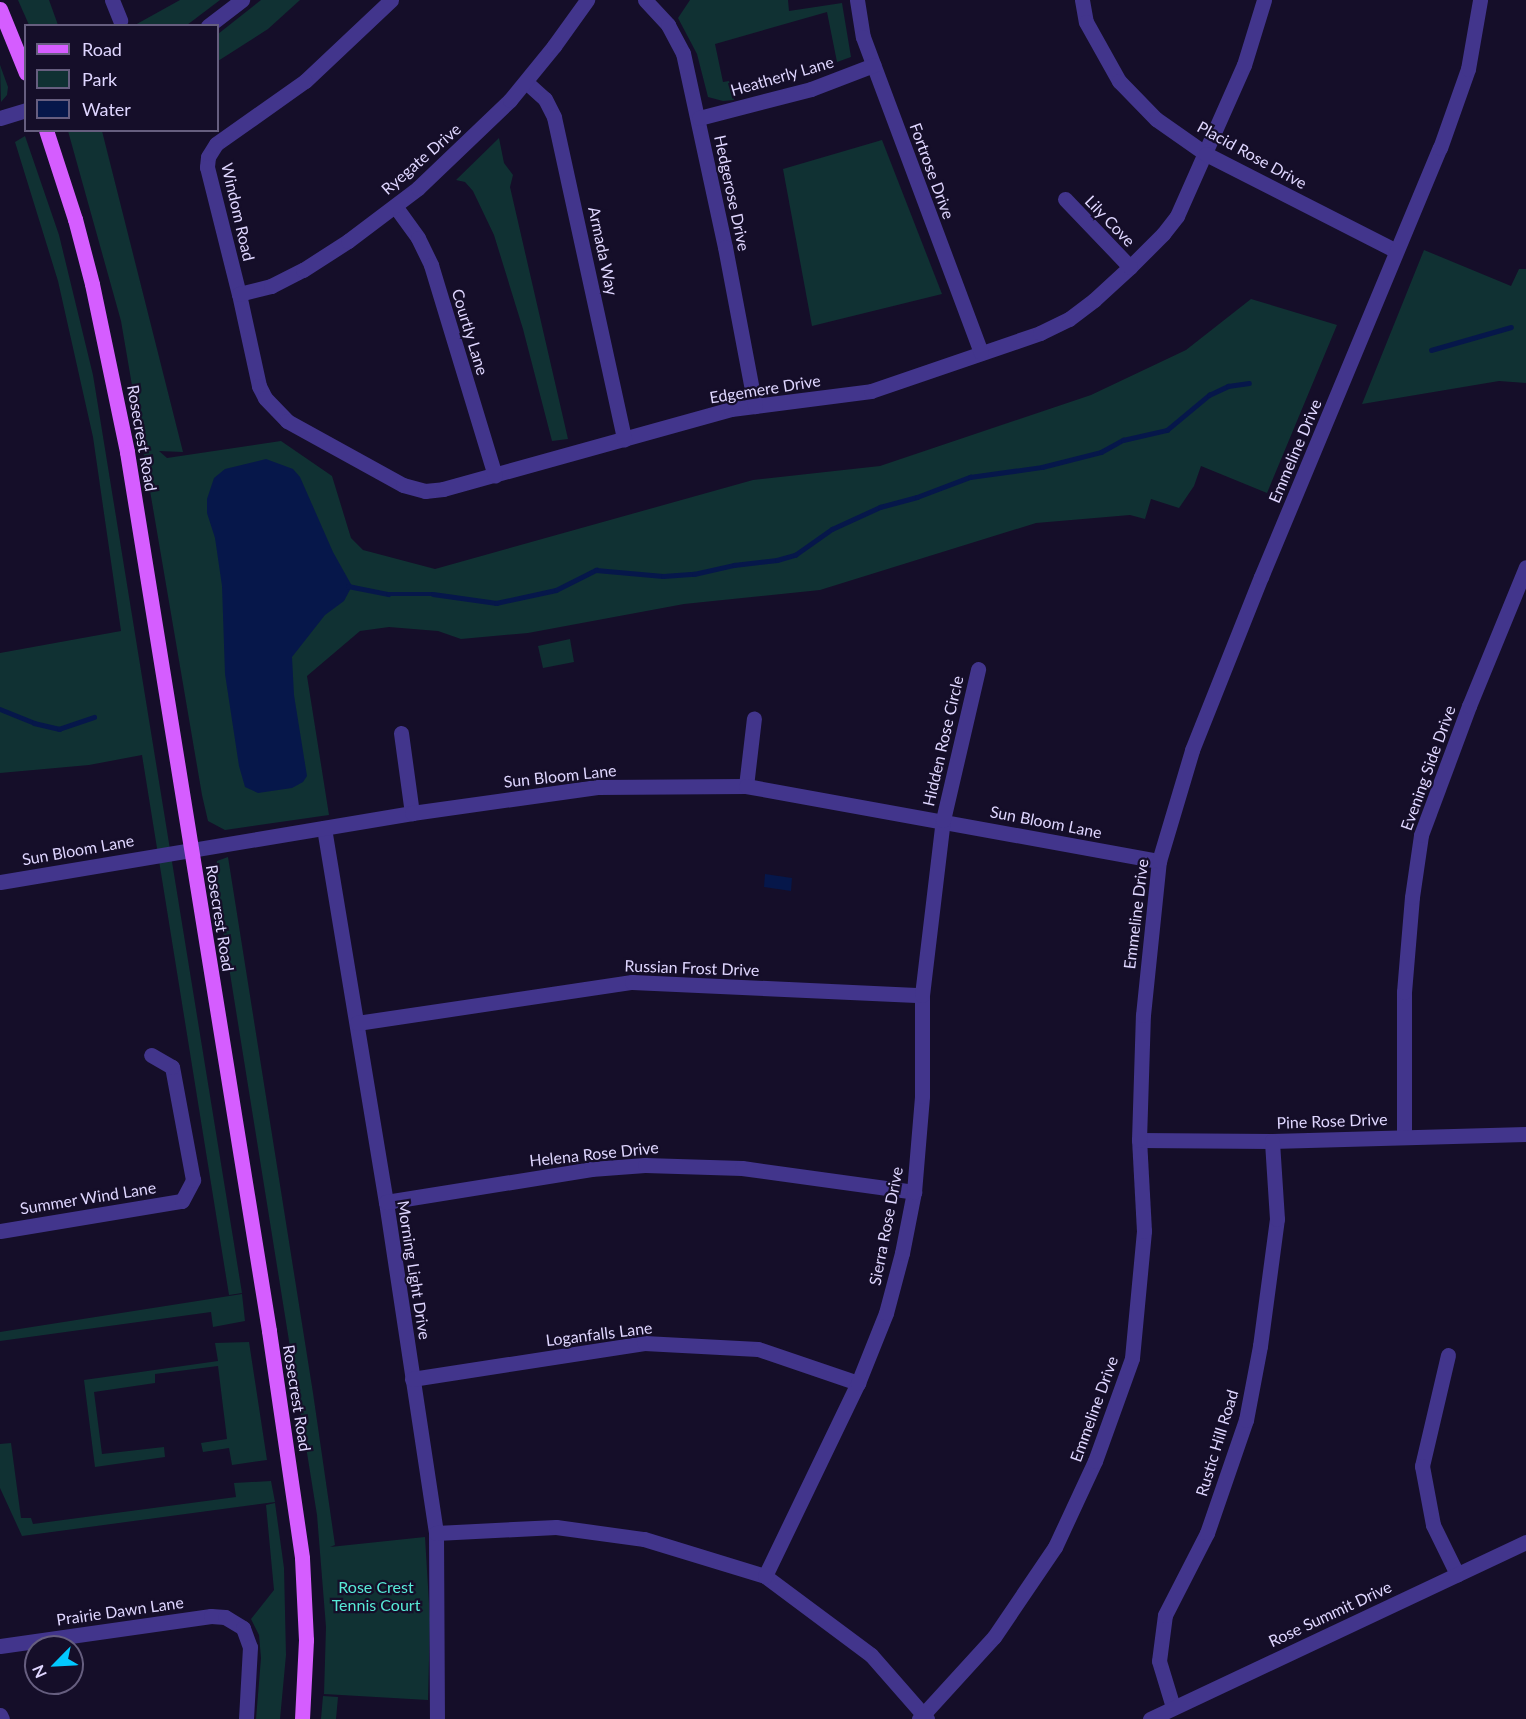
<!DOCTYPE html>
<html>
<head>
<meta charset="utf-8">
<style>
  body { margin:0 }
  #map { position:relative; width:1526px; height:1719px; overflow:hidden; background:#150e29; font-family:Lato,sans-serif }
  div>[style] { position:absolute }
  [style*='--x'] { left:calc(var(--x)*1px); top:calc(var(--y)*1px); width:calc(var(--w)*1px); rotate:calc(var(--a)*1deg) }
  .green>* { inset:0; background:#103133 }
  .water>* { inset:0; background:#06174a }
  .stream>* { height:4.5px; margin:-2.25px; padding:0 2.25px; transform-origin:2.25px; border-radius:2.25px; background:#06174a }
  .minor>* { height:15px; margin:-7.5px; padding:0 7.5px; transform-origin:7.5px; border-radius:7.5px; background:#42358c }
  .major>* { height:15px; margin:-7.5px; padding:0 7.5px; transform-origin:7.5px; border-radius:7.5px; background:#d55dff }
  span { translate:-50% -50%; white-space:nowrap; text-align:center; line-height:1.15; -webkit-text-stroke:4.5px #150e29; paint-order:stroke }
  .street-label { font-size:16px; color:#dfd6ff }
  .park-label { font-size:16px; color:#57ead6 }
  .legend { position:absolute; left:24px; top:24px; width:195px; height:108px; box-sizing:border-box; background:#150e29; border:2px solid #665e7f; margin:0; padding:8px 10px; list-style:none; font-size:18px; color:#dfd6ff }
  .legend li { display:flex; align-items:center; gap:12px; height:30px }
  .legend b { width:30px; border:2px solid #665e7f }
  .north { position:absolute; left:24px; top:1635px; width:60px; height:60px; box-sizing:border-box; background:#150e29; border:2px solid #665e7f; border-radius:50%; rotate:246deg; font-size:16px; font-weight:700; line-height:24px; text-align:center; color:#dfd6ff }
  .north::after { content:''; display:block; margin:auto; width:21px; height:27px; background:#02c9ff; clip-path:polygon(50% 0,100% 100%,50% 72%,0 100%) }
</style>
</head>
<body>
<div id="map">
  <div class="green">
    <div style="clip-path:polygon(18px 0,49px 0,58px 25px,29px 25px)"></div>
    <div style="clip-path:polygon(180px 0,220px 0,187px 25px,135px 25px)"></div>
    <div style="clip-path:polygon(261px 0,300px 0,268px 29px,218px 61px,218px 34px)"></div>
    <div style="clip-path:polygon(690px 0,788px 0,789px 11px,842px 3px,851px 57px,837px 62px,827px 12px,715px 44px,723px 82px,729px 81px,734px 100px,723px 101px,708px 97px,697px 54px,678px 18px)"></div>
    <div style="clip-path:polygon(0 65px,8px 87px,7px 95px,1px 102px)"></div>
    <div style="clip-path:polygon(68px 131px,104px 131px,102px 131px,183px 452px,159px 451px,167px 458px,281px 441px,332px 476px,351px 538px,363px 550px,435px 569px,753px 480px,880px 466px,1091px 395px,1186px 350px,1251px 299px,1337px 325px,1267px 493px,1201px 466px,1194px 486px,1179px 508px,1151px 499px,1145px 519px,1130px 515px,1036px 523px,820px 590px,684px 604px,528px 633px,461px 639px,438px 631px,389px 627px,360px 631px,307px 676px,329px 815px,225px 830px,208px 821px,202px 795px,121px 321px)"></div>
    <div style="clip-path:polygon(25px 136px,59px 235px,93px 375px,242px 1293px,229px 1295px,142px 755px,89px 765px,0 773px,0 653px,121px 631px,93px 437px,58px 281px,15px 142px)"></div>
    <div style="clip-path:polygon(499px 138px,504px 163px,513px 175px,510px 187px,568px 439px,552px 441px,523px 329px,494px 235px,473px 191px,465px 182px,456px 180px)"></div>
    <div style="clip-path:polygon(882px 140px,942px 294px,812px 326px,783px 169px)"></div>
    <div style="clip-path:polygon(1424px 250px,1511px 286px,1519px 269px,1526px 269px,1526px 383px,1499px 381px,1362px 404px)"></div>
    <div style="clip-path:polygon(570px 639px,574px 662px,543px 668px,538px 646px)"></div>
    <div style="clip-path:polygon(228px 857px,313px 1393px,335px 1545px,330px 1547px,425px 1537px,430px 1620px,428px 1700px,324px 1694px,326px 1627px,317px 1515px,215px 880px,217px 861px)"></div>
    <div style="clip-path:polygon(242px 1294px,245px 1321px,213px 1327px,211px 1312px,0 1341px,0 1332px)"></div>
    <div style="clip-path:polygon(249px 1342px,267px 1460px,232px 1465px,229px 1448px,203px 1452px,201px 1443px,227px 1439px,218px 1366px,155px 1374px,155px 1383px,94px 1392px,102px 1454px,164px 1447px,165px 1457px,95px 1467px,84px 1380px,218px 1361px,215px 1343px)"></div>
    <div style="clip-path:polygon(11px 1443px,21px 1518px,31px 1518px,33px 1524px,236px 1497px,234px 1483px,271px 1481px,275px 1502px,22px 1536px,0 1488px,0 1444px)"></div>
    <div style="clip-path:polygon(275px 1503px,284px 1568px,286px 1655px,280px 1719px,256px 1719px,261px 1658px,259px 1635px,251px 1619px,274px 1590px,266px 1505px)"></div>
    <div style="clip-path:polygon(323px 1696px,338px 1697px,336px 1719px,321px 1719px)"></div>
  </div>
  <div class="water">
    <div style="clip-path:polygon(266px 459px,293px 469px,300px 477px,333px 552px,352px 586px,344px 601px,325px 615px,292px 657px,294px 695px,307px 776px,303px 782px,292px 788px,258px 793px,245px 787px,239px 766px,225px 674px,222px 586px,215px 538px,207px 513px,207px 499px,214px 478px,225px 469px)"></div>
    <div style="clip-path:polygon(765px 874px,792px 878px,791px 891px,764px 887px)"></div>
  </div>
  <div class="stream">
    <div style="--x:1431;--y:350;--w:83;--a:-16"></div>
    <div style="--x:348;--y:586;--w:41;--a:11.3"></div>
    <div style="--x:388;--y:594;--w:45;--a:0"></div>
    <div style="--x:433;--y:594;--w:64;--a:8.1"></div>
    <div style="--x:496;--y:603;--w:61;--a:-12.2"></div>
    <div style="--x:556;--y:590;--w:45;--a:-26.6"></div>
    <div style="--x:596;--y:570;--w:67;--a:5.1"></div>
    <div style="--x:663;--y:576;--w:31;--a:-4"></div>
    <div style="--x:694;--y:574;--w:41;--a:-12.7"></div>
    <div style="--x:734;--y:565;--w:43;--a:-6.6"></div>
    <div style="--x:777;--y:560;--w:19;--a:-16"></div>
    <div style="--x:795;--y:555;--w:45;--a:-35.1"></div>
    <div style="--x:832;--y:529;--w:53;--a:-24.6"></div>
    <div style="--x:880;--y:507;--w:38;--a:-15"></div>
    <div style="--x:917;--y:497;--w:57;--a:-20.7"></div>
    <div style="--x:970;--y:477;--w:73;--a:-7.9"></div>
    <div style="--x:1042;--y:467;--w:61;--a:-14.3"></div>
    <div style="--x:1101;--y:452;--w:25;--a:-29"></div>
    <div style="--x:1123;--y:440;--w:45;--a:-12.8"></div>
    <div style="--x:1167;--y:430;--w:55;--a:-39.8"></div>
    <div style="--x:1209;--y:395;--w:21;--a:-25"></div>
    <div style="--x:1228;--y:386;--w:21;--a:-8"></div>
    <div style="--x:0;--y:709;--w:37;--a:22"></div>
    <div style="--x:34;--y:723;--w:26;--a:13"></div>
    <div style="--x:59;--y:729;--w:37;--a:-19"></div>
  </div>
  <div class="minor">
    <div style="--x:112;--y:0;--w:22;--a:68"></div>
    <div style="--x:391;--y:0;--w:118;--a:136.7"></div>
    <div style="--x:305;--y:81;--w:109;--a:144.7"></div>
    <div style="--x:216;--y:144;--w:15;--a:122"></div>
    <div style="--x:208;--y:157;--w:10;--a:96"></div>
    <div style="--x:207;--y:167;--w:131;--a:75.9"></div>
    <div style="--x:239;--y:294;--w:94;--a:77.7"></div>
    <div style="--x:259;--y:386;--w:13;--a:63"></div>
    <div style="--x:265;--y:398;--w:32;--a:46"></div>
    <div style="--x:287;--y:421;--w:132;--a:28.9"></div>
    <div style="--x:403;--y:485;--w:23;--a:15"></div>
    <div style="--x:425;--y:491;--w:18;--a:-6"></div>
    <div style="--x:443;--y:489;--w:299;--a:-15.5"></div>
    <div style="--x:731;--y:409;--w:141;--a:-7.3"></div>
    <div style="--x:871;--y:391;--w:179;--a:-18.9"></div>
    <div style="--x:1040;--y:333;--w:32;--a:-26"></div>
    <div style="--x:1069;--y:319;--w:31;--a:-37"></div>
    <div style="--x:1094;--y:300;--w:49;--a:-42.5"></div>
    <div style="--x:1130;--y:267;--w:47;--a:-45"></div>
    <div style="--x:1163;--y:234;--w:23;--a:-52"></div>
    <div style="--x:1177;--y:216;--w:165;--a:-66.1"></div>
    <div style="--x:1244;--y:65;--w:68;--a:-72.9"></div>
    <div style="--x:645;--y:0;--w:34;--a:47"></div>
    <div style="--x:668;--y:25;--w:32;--a:62"></div>
    <div style="--x:683;--y:53;--w:198;--a:77.8"></div>
    <div style="--x:725;--y:247;--w:162;--a:79.3"></div>
    <div style="--x:857;--y:0;--w:37;--a:81"></div>
    <div style="--x:863;--y:37;--w:337;--a:69.5"></div>
    <div style="--x:1082;--y:0;--w:22;--a:80"></div>
    <div style="--x:1086;--y:22;--w:68;--a:60.8"></div>
    <div style="--x:1119;--y:81;--w:53;--a:45.8"></div>
    <div style="--x:1156;--y:119;--w:61;--a:35"></div>
    <div style="--x:1206;--y:154;--w:213;--a:27"></div>
    <div style="--x:208;--y:26;--w:43;--a:-37.4"></div>
    <div style="--x:526;--y:82;--w:25;--a:42"></div>
    <div style="--x:545;--y:99;--w:20;--a:63"></div>
    <div style="--x:554;--y:117;--w:330;--a:77.7"></div>
    <div style="--x:0;--y:118;--w:27;--a:-17"></div>
    <div style="--x:699;--y:118;--w:116;--a:-14.5"></div>
    <div style="--x:811;--y:89;--w:67;--a:-20.9"></div>
    <div style="--x:1065;--y:199;--w:94;--a:46.3"></div>
    <div style="--x:395;--y:206;--w:39;--a:54"></div>
    <div style="--x:418;--y:238;--w:30;--a:64"></div>
    <div style="--x:431;--y:265;--w:220;--a:73.1"></div>
    <div style="--x:239;--y:294;--w:33;--a:-14"></div>
    <div style="--x:271;--y:286;--w:36;--a:-27"></div>
    <div style="--x:303;--y:270;--w:54;--a:-32.8"></div>
    <div style="--x:348;--y:241;--w:88;--a:-37.1"></div>
    <div style="--x:418;--y:188;--w:127;--a:-43.7"></div>
    <div style="--x:510;--y:100;--w:70;--a:-50.8"></div>
    <div style="--x:554;--y:46;--w:57;--a:-54.3"></div>
    <div style="--x:401;--y:733;--w:81;--a:82.2"></div>
    <div style="--x:746;--y:786;--w:68;--a:-83.3"></div>
    <div style="--x:324;--y:828;--w:379;--a:80.6"></div>
    <div style="--x:386;--y:1202;--w:335;--a:81.4"></div>
    <div style="--x:436;--y:1533;--w:186;--a:89.7"></div>
    <div style="--x:0;--y:882;--w:418;--a:-9.5"></div>
    <div style="--x:412;--y:813;--w:187;--a:-8"></div>
    <div style="--x:597;--y:787;--w:149;--a:-0.4"></div>
    <div style="--x:746;--y:786;--w:420;--a:10.3"></div>
    <div style="--x:357;--y:1023;--w:278;--a:-8.5"></div>
    <div style="--x:632;--y:982;--w:290;--a:2.6"></div>
    <div style="--x:1404;--y:1136;--w:144;--a:-90"></div>
    <div style="--x:1404;--y:992;--w:95;--a:-85.2"></div>
    <div style="--x:1412;--y:897;--w:63;--a:-81.7"></div>
    <div style="--x:1421;--y:835;--w:138;--a:-69.6"></div>
    <div style="--x:1469;--y:706;--w:150;--a:-67.7"></div>
    <div style="--x:1139;--y:1140;--w:133;--a:0.4"></div>
    <div style="--x:1272;--y:1141;--w:254;--a:-1.6"></div>
    <div style="--x:386;--y:1202;--w:208;--a:-9.1"></div>
    <div style="--x:591;--y:1169;--w:54;--a:-4.2"></div>
    <div style="--x:645;--y:1165;--w:97;--a:1.8"></div>
    <div style="--x:742;--y:1168;--w:174;--a:7.9"></div>
    <div style="--x:0;--y:1231;--w:184;--a:-9.4"></div>
    <div style="--x:182;--y:1201;--w:24;--a:-62"></div>
    <div style="--x:193;--y:1180;--w:115;--a:-100.5"></div>
    <div style="--x:172;--y:1067;--w:24;--a:-150"></div>
    <div style="--x:1448;--y:1355;--w:114;--a:103.2"></div>
    <div style="--x:1422;--y:1466;--w:60;--a:79.4"></div>
    <div style="--x:1433;--y:1525;--w:55;--a:63.9"></div>
    <div style="--x:412;--y:1379;--w:235;--a:-8.8"></div>
    <div style="--x:644;--y:1343;--w:114;--a:3"></div>
    <div style="--x:758;--y:1349;--w:106;--a:18.8"></div>
    <div style="--x:436;--y:1533;--w:120;--a:-2.9"></div>
    <div style="--x:556;--y:1527;--w:89;--a:7.8"></div>
    <div style="--x:644;--y:1539;--w:127;--a:17"></div>
    <div style="--x:765;--y:1576;--w:132;--a:36.7"></div>
    <div style="--x:871;--y:1655;--w:85;--a:48.8"></div>
    <div style="--x:765;--y:1576;--w:214;--a:-64.3"></div>
    <div style="--x:858;--y:1383;--w:75;--a:-68.2"></div>
    <div style="--x:886;--y:1313;--w:62;--a:-75.1"></div>
    <div style="--x:902;--y:1253;--w:62;--a:-78.9"></div>
    <div style="--x:914;--y:1192;--w:96;--a:-85.2"></div>
    <div style="--x:922;--y:1096;--w:101;--a:-90"></div>
    <div style="--x:922;--y:995;--w:176;--a:-83.2"></div>
    <div style="--x:943;--y:820;--w:155;--a:-76.9"></div>
    <div style="--x:0;--y:1646;--w:213;--a:-8.1"></div>
    <div style="--x:211;--y:1616;--w:14;--a:4"></div>
    <div style="--x:225;--y:1617;--w:21;--a:31"></div>
    <div style="--x:243;--y:1628;--w:20;--a:70"></div>
    <div style="--x:250;--y:1647;--w:72;--a:93.2"></div>
    <div style="--x:1173;--y:1707;--w:48;--a:-106.9"></div>
    <div style="--x:1159;--y:1661;--w:46;--a:-82.6"></div>
    <div style="--x:1165;--y:1615;--w:92;--a:-62.9"></div>
    <div style="--x:1207;--y:1533;--w:120;--a:-71"></div>
    <div style="--x:1246;--y:1420;--w:75;--a:-79.3"></div>
    <div style="--x:1260;--y:1346;--w:128;--a:-82.4"></div>
    <div style="--x:1277;--y:1219;--w:78;--a:-93.7"></div>
    <div style="--x:0;--y:1715;--w:4;--a:63"></div>
    <div style="--x:919;--y:1719;--w:111;--a:-47.6"></div>
    <div style="--x:994;--y:1637;--w:109;--a:-55.9"></div>
    <div style="--x:1055;--y:1547;--w:95;--a:-65.1"></div>
    <div style="--x:1095;--y:1461;--w:109;--a:-70.2"></div>
    <div style="--x:1132;--y:1358;--w:128;--a:-84.6"></div>
    <div style="--x:1144;--y:1231;--w:91;--a:-93.1"></div>
    <div style="--x:1139;--y:1140;--w:125;--a:-88.2"></div>
    <div style="--x:1143;--y:1015;--w:155;--a:-84.1"></div>
    <div style="--x:1159;--y:861;--w:116;--a:-73.4"></div>
    <div style="--x:1192;--y:750;--w:186;--a:-68.3"></div>
    <div style="--x:1261;--y:577;--w:465;--a:-67.4"></div>
    <div style="--x:1440;--y:148;--w:84;--a:-70.5"></div>
    <div style="--x:1468;--y:69;--w:70;--a:-80.1"></div>
    <div style="--x:1150;--y:1719;--w:416;--a:-25.2"></div>
  </div>
  <div class="major">
    <div style="--x:0;--y:9;--w:69;--a:67.9"></div>
    <div style="--x:46;--y:130;--w:94;--a:72"></div>
    <div style="--x:75;--y:219;--w:67;--a:75.3"></div>
    <div style="--x:92;--y:284;--w:172;--a:78.2"></div>
    <div style="--x:127;--y:452;--w:890;--a:80.82"></div>
    <div style="--x:269;--y:1331;--w:229;--a:81.7"></div>
    <div style="--x:302;--y:1558;--w:82;--a:87.2"></div>
    <div style="--x:306;--y:1640;--w:79;--a:92.9"></div>
  </div>
  <div class="street-label">
    <span style="left:782px;top:76px;rotate:-16deg">Heatherly Lane</span>
    <span style="left:1252px;top:155px;rotate:29deg">Placid Rose Drive</span>
    <span style="left:421px;top:159px;rotate:-41deg">Ryegate Drive</span>
    <span style="left:932px;top:171px;rotate:70deg">Fortrose Drive</span>
    <span style="left:732px;top:193px;rotate:78deg">Hedgerose Drive</span>
    <span style="left:238px;top:212px;rotate:77deg">Windom Road</span>
    <span style="left:1110px;top:221px;rotate:46deg">Lily Cove</span>
    <span style="left:603px;top:251px;rotate:78deg">Armada Way</span>
    <span style="left:470px;top:332px;rotate:73deg">Courtly Lane</span>
    <span style="left:765px;top:389px;rotate:-9deg">Edgemere Drive</span>
    <span style="left:142px;top:438px;rotate:80deg">Rosecrest Road</span>
    <span style="left:1295px;top:451px;rotate:-67deg">Emmeline Drive</span>
    <span style="left:943px;top:741px;rotate:-77deg">Hidden Rose Circle</span>
    <span style="left:1428px;top:768px;rotate:-70deg">Evening Side Drive</span>
    <span style="left:560px;top:776px;rotate:-6deg">Sun Bloom Lane</span>
    <span style="left:1046px;top:822px;rotate:11deg">Sun Bloom Lane</span>
    <span style="left:78px;top:850px;rotate:-10deg">Sun Bloom Lane</span>
    <span style="left:1136px;top:914px;rotate:-83deg">Emmeline Drive</span>
    <span style="left:220px;top:918px;rotate:81deg">Rosecrest Road</span>
    <span style="left:692px;top:968px;rotate:2deg">Russian Frost Drive</span>
    <span style="left:1332px;top:1121px;rotate:-2deg">Pine Rose Drive</span>
    <span style="left:594px;top:1154px;rotate:-6deg">Helena Rose Drive</span>
    <span style="left:88px;top:1198px;rotate:-9deg">Summer Wind Lane</span>
    <span style="left:886px;top:1226px;rotate:-79deg">Sierra Rose Drive</span>
    <span style="left:414px;top:1270px;rotate:81deg">Morning Light Drive</span>
    <span style="left:599px;top:1334px;rotate:-7deg">Loganfalls Lane</span>
    <span style="left:297px;top:1398px;rotate:81deg">Rosecrest Road</span>
    <span style="left:1094px;top:1409px;rotate:-70deg">Emmeline Drive</span>
    <span style="left:1217px;top:1443px;rotate:-73deg">Rustic Hill Road</span>
    <span style="left:120px;top:1611px;rotate:-8deg">Prairie Dawn Lane</span>
    <span style="left:1330px;top:1614px;rotate:-25deg">Rose Summit Drive</span>
  </div>
  <div class="park-label">
    <span style="left:376px;top:1596px">Rose Crest<br>Tennis Court</span>
  </div>
  <ul class="legend">
  <li><b style="height:8px;background:#d55dff"></b>Road</li>
  <li><b style="height:16px;background:#103133"></b>Park</li>
  <li><b style="height:16px;background:#06174a"></b>Water</li>
  </ul>
  <div class="north">N</div>
</div>
</body>
</html>
